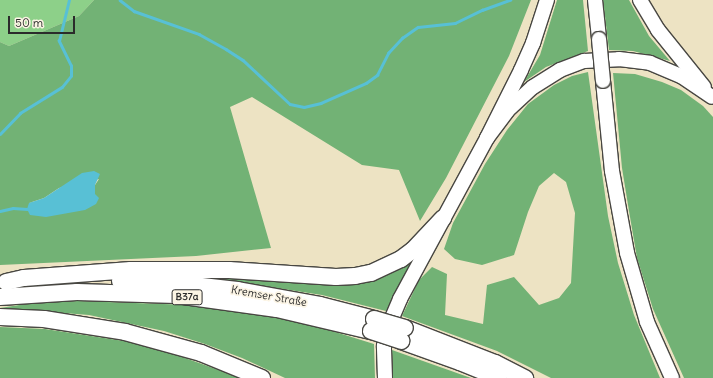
<!DOCTYPE html>
<html>
<head>
<meta charset="utf-8">
<style>
  body { margin:0 }
  #map { position:relative; width:713px; height:378px; overflow:hidden; background:#ede3c3; font-family:Delius,sans-serif }
  div>[style] { position:absolute }
  [style*='--x'] { left:calc(var(--x)*1px); top:calc(var(--y)*1px); width:calc(var(--w)*1px); rotate:calc(var(--a)*1deg) }
  .green>* { inset:0; background:#8dd089 }
  .forest>* { inset:0; background:#72b275 }
  .water>* { inset:0; background:#58c0d5 }
  .stream>* { height:2.5px; margin:-1.25px; padding:0 1.25px; transform-origin:1.25px; border-radius:1.25px; background:#58c0d5 }
  .roads { filter:drop-shadow(1px 0 #484742) drop-shadow(-1px 0 #484742) drop-shadow(0 1px #484742) drop-shadow(0 -1px #484742) }
  .primary>* { height:14px; margin:-7px; padding:0 7px; transform-origin:7px; border-radius:7px; background:#fff }
  .trunk>* { height:14px; margin:-7px; padding:0 7px; transform-origin:7px; border-radius:7px; background:#fff }
  .motorway>* { height:16px; margin:-8px; padding:0 8px; transform-origin:8px; border-radius:8px; background:#fff }
  .bridges { filter:drop-shadow(1px 0 #484742) drop-shadow(-1px 0 #484742) drop-shadow(0 1px #484742) drop-shadow(0 -1px #484742) }
  .primary-bridge>* { height:14px; margin:-7px; padding:0 7px; transform-origin:7px; border-radius:7px; background:#fff }
  .motorway-bridge>* { height:16px; margin:-8px; padding:0 8px; transform-origin:8px; border-radius:8px; background:#fff }
  span { translate:-50% -50%; white-space:nowrap; text-align:center; line-height:1.15; -webkit-text-stroke:3.5px #fcf5e5; paint-order:stroke }
  .shield-label span { padding:1px 3px; background:#fcf5e5; border:1px solid; border-radius:3px; -webkit-text-stroke-width:0 }
  .shield-label { font-size:10px; color:#2b2b2b; font-weight:700 }
  .street-label { font-size:11px; color:#2b2b2b }
  .scale { position:absolute; left:8px; top:16px; width:67px; height:18px; box-sizing:border-box; border:2px solid #2b2b2b; border-top:0; padding-left:5px; font-size:12px; line-height:14px; white-space:nowrap; color:#2b2b2b; -webkit-text-stroke:3px #fcf5e5; paint-order:stroke }
</style>
</head>
<body>
<div id="map">
  <div class="green">
    <div style="clip-path:polygon(0 0,94px 0,79px 16px,9px 46px,0 42px)"></div>
  </div>
  <div class="forest">
    <div style="clip-path:polygon(evenodd,94px 0,531px 0,509px 56px,446px 178px,420px 221px,399px 170px,362px 165px,252px 97px,230px 107px,271px 248px,196px 256px,0 265px,0 42px,9px 46px,79px 16px,94px 0,99px 179px,95px 185px,95px 194px,29px 203px,44px 198px,59px 188px,99px 179px)"></div>
    <div style="clip-path:polygon(557px 0,583px 0,588px 51px,546px 67px,524px 82px,540px 55px)"></div>
    <div style="clip-path:polygon(603px 0,629px 0,649px 36px,670px 61px,633px 51px,609px 50px)"></div>
    <div style="clip-path:polygon(588px 72px,608px 216px,618px 263px,634px 315px,660px 378px,551px 378px,497px 351px,402px 316px,419px 280px,432px 267px,447px 274px,445px 315px,483px 324px,487px 285px,514px 277px,539px 305px,559px 298px,571px 283px,575px 213px,566px 182px,554px 173px,539px 186px,528px 212px,514px 255px,482px 265px,455px 259px,444px 249px,453px 223px,485px 164px,507px 130px,528px 104px,554px 85px,572px 76px)"></div>
    <div style="clip-path:polygon(613px 73px,635px 74px,662px 82px,681px 90px,703px 106px,713px 117px,713px 378px,684px 378px,653px 309px,637px 258px,629px 211px,622px 168px)"></div>
    <div style="clip-path:polygon(415px 258px,386px 311px,322px 295px,198px 276px,373px 280px,390px 274px)"></div>
    <div style="clip-path:polygon(78px 301px,192px 305px,278px 318px,316px 326px,374px 344px,375px 378px,285px 378px,242px 358px,205px 344px,164px 331px,89px 315px,0 308px,32px 303px)"></div>
    <div style="clip-path:polygon(0 327px,45px 329px,124px 341px,160px 349px,241px 378px,0 378px)"></div>
    <div style="clip-path:polygon(392px 350px,471px 378px,393px 378px)"></div>
  </div>
  <div class="water">
    <div style="clip-path:polygon(94px 171px,100px 174px,95px 185px,95px 194px,99px 198px,96px 204px,85px 210px,46px 217px,30px 215px,27px 209px,29px 203px,44px 198px,82px 173px)"></div>
  </div>
  <div class="stream">
    <div style="--x:120;--y:0;--w:18;--a:38"></div>
    <div style="--x:134;--y:11;--w:69;--a:19.5"></div>
    <div style="--x:199;--y:34;--w:31;--a:29"></div>
    <div style="--x:226;--y:49;--w:20;--a:33"></div>
    <div style="--x:243;--y:60;--w:64;--a:43.1"></div>
    <div style="--x:290;--y:104;--w:14;--a:12"></div>
    <div style="--x:304;--y:107;--w:17;--a:-13"></div>
    <div style="--x:321;--y:103;--w:49;--a:-24"></div>
    <div style="--x:366;--y:83;--w:14;--a:-36"></div>
    <div style="--x:377;--y:75;--w:25;--a:-63"></div>
    <div style="--x:388;--y:53;--w:21;--a:-47"></div>
    <div style="--x:402;--y:38;--w:19;--a:-35"></div>
    <div style="--x:418;--y:27;--w:37;--a:-6"></div>
    <div style="--x:455;--y:23;--w:30;--a:-26"></div>
    <div style="--x:482;--y:10;--w:30;--a:-20"></div>
    <div style="--x:0;--y:134;--w:29;--a:-46"></div>
    <div style="--x:20;--y:113;--w:49;--a:-31.8"></div>
    <div style="--x:62;--y:87;--w:14;--a:-51"></div>
    <div style="--x:71;--y:76;--w:10;--a:-90"></div>
    <div style="--x:71;--y:66;--w:28;--a:-116"></div>
    <div style="--x:59;--y:41;--w:42;--a:-76.3"></div>
    <div style="--x:0;--y:211;--w:13;--a:-13"></div>
    <div style="--x:13;--y:208;--w:14;--a:4"></div>
  </div>
  <div class="roads">
    <div class="primary">
      <div style="--x:595;--y:0;--w:39;--a:84"></div>
      <div style="--x:603;--y:81;--w:90;--a:84.3"></div>
      <div style="--x:612;--y:171;--w:83;--a:79.6"></div>
      <div style="--x:627;--y:253;--w:72;--a:73.8"></div>
      <div style="--x:647;--y:322;--w:61;--a:65.9"></div>
      <div style="--x:385;--y:378;--w:32;--a:-92"></div>
      <div style="--x:384;--y:346;--w:29;--a:-74"></div>
      <div style="--x:392;--y:318;--w:21;--a:-67"></div>
      <div style="--x:400;--y:299;--w:183;--a:-61.6"></div>
      <div style="--x:487;--y:138;--w:76;--a:-63.4"></div>
      <div style="--x:521;--y:70;--w:30;--a:-66"></div>
      <div style="--x:533;--y:43;--w:45;--a:-72"></div>
    </div>
    <div class="trunk">
      <div style="--x:640;--y:0;--w:35;--a:59"></div>
      <div style="--x:658;--y:30;--w:73;--a:51.1"></div>
      <div style="--x:487;--y:138;--w:34;--a:-53"></div>
      <div style="--x:507;--y:111;--w:35;--a:-43"></div>
      <div style="--x:533;--y:87;--w:32;--a:-32"></div>
      <div style="--x:560;--y:70;--w:26;--a:-21"></div>
      <div style="--x:584;--y:61;--w:35;--a:-3"></div>
      <div style="--x:619;--y:59;--w:31;--a:7"></div>
      <div style="--x:650;--y:63;--w:34;--a:23"></div>
      <div style="--x:681;--y:76;--w:37;--a:34"></div>
    </div>
    <div class="motorway">
      <div style="--x:120;--y:281;--w:37;--a:0"></div>
      <div style="--x:157;--y:281;--w:81;--a:6.3"></div>
      <div style="--x:238;--y:290;--w:83;--a:10.4"></div>
      <div style="--x:320;--y:305;--w:56;--a:14.5"></div>
      <div style="--x:6;--y:282;--w:18;--a:-13"></div>
      <div style="--x:24;--y:278;--w:107;--a:-4.3"></div>
      <div style="--x:131;--y:270;--w:98;--a:0"></div>
      <div style="--x:229;--y:270;--w:107;--a:3.7"></div>
      <div style="--x:336;--y:277;--w:19;--a:-3"></div>
      <div style="--x:355;--y:276;--w:16;--a:-11"></div>
      <div style="--x:371;--y:273;--w:33;--a:-25"></div>
      <div style="--x:401;--y:259;--w:15;--a:-37"></div>
      <div style="--x:413;--y:250;--w:44;--a:-46.8"></div>
      <div style="--x:0;--y:297;--w:77;--a:-3.7"></div>
      <div style="--x:77;--y:292;--w:99;--a:1.7"></div>
      <div style="--x:176;--y:295;--w:102;--a:7.9"></div>
      <div style="--x:277;--y:309;--w:97;--a:13.2"></div>
      <div style="--x:0;--y:317;--w:44;--a:2.6"></div>
      <div style="--x:44;--y:319;--w:82;--a:9.1"></div>
      <div style="--x:125;--y:332;--w:79;--a:15.4"></div>
      <div style="--x:201;--y:353;--w:66;--a:22.3"></div>
      <div style="--x:405;--y:328;--w:97;--a:21.3"></div>
      <div style="--x:495;--y:363;--w:34;--a:27"></div>
      <div style="--x:401;--y:341;--w:63;--a:19.6"></div>
      <div style="--x:460;--y:362;--w:42;--a:22.3"></div>
    </div>
  </div>
  <div class="bridges">
    <div class="primary-bridge">
      <div style="--x:599;--y:39;--w:42;--a:84.6"></div>
    </div>
    <div class="motorway-bridge">
      <div style="--x:374;--y:319;--w:32;--a:16"></div>
      <div style="--x:371;--y:331;--w:32;--a:18"></div>
    </div>
  </div>
  <div class="shield-label">
    <span style="left:187px;top:297px">B37a</span>
  </div>
  <div class="street-label">
    <span style="left:269px;top:296px;rotate:10deg">Kremser Straße</span>
  </div>
  <div class="scale">50 m</div>
</div>
</body>
</html>
